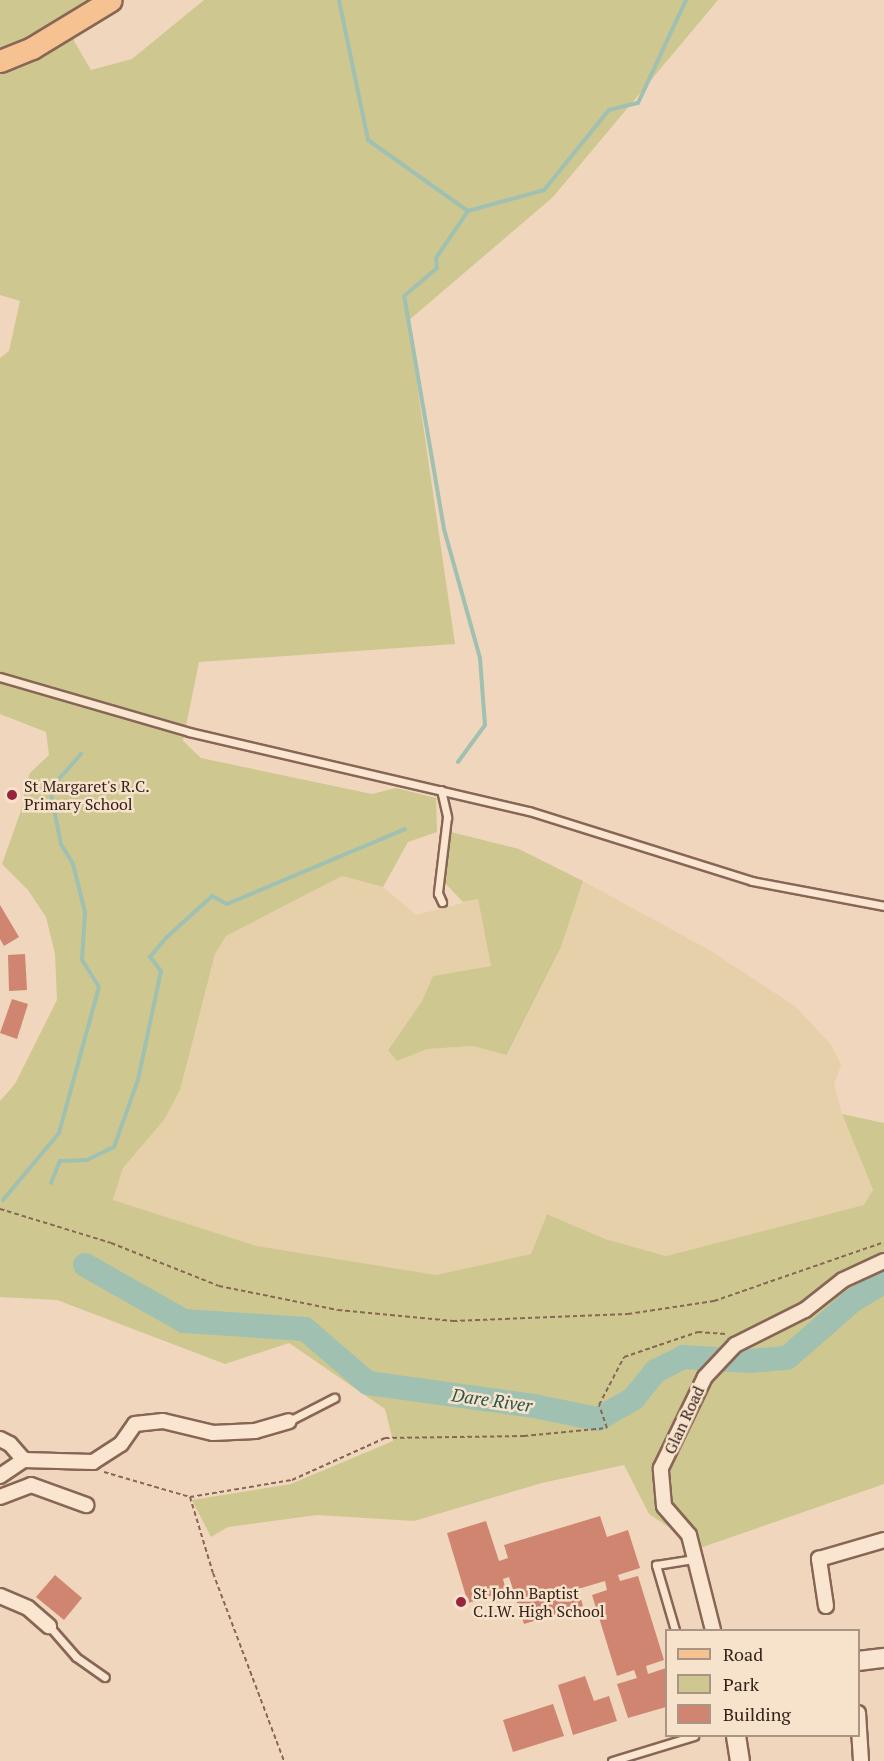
<!DOCTYPE html>
<html>
<head>
<meta charset="utf-8">
<style>
  body { margin:0 }
  #map { position:relative; width:884px; height:1761px; overflow:hidden; background:#efd6bc; font-family:"PT Serif",serif }
  div>[style] { position:absolute }
  [style*='--x'] { left:calc(var(--x)*1px); top:calc(var(--y)*1px); width:calc(var(--w)*1px); rotate:calc(var(--a)*1deg) }
  .farmland>* { inset:0; background:#e5d0a9 }
  .green>* { inset:0; background:#cec890 }
  .stream>* { height:4px; margin:-2px; padding:0 2px; transform-origin:2px; border-radius:2px; background:#a0c0b1 }
  .river>* { height:24px; margin:-12px; padding:0 12px; transform-origin:12px; border-radius:12px; background:#a0c0b1 }
  .building>* { inset:0; background:#d08570 }
  .path>* { height:2px; margin-top:-1px; transform-origin:0; background:repeating-linear-gradient(90deg,#865 0 4.5px,transparent 0 7.5px) }
  .roads { filter:drop-shadow(2px 0 #865) drop-shadow(-2px 0 #865) drop-shadow(0 2px #865) drop-shadow(0 -2px #865) }
  .lane>* { height:7px; margin:-3.5px; padding:0 3.5px; transform-origin:3.5px; border-radius:3.5px; background:#fae5d0 }
  .street>* { height:14px; margin:-7px; padding:0 7px; transform-origin:7px; border-radius:7px; background:#fae5d0 }
  .secondary>* { height:18px; margin:-9px; padding:0 9px; transform-origin:9px; border-radius:9px; background:#fae5d0 }
  .primary>* { height:21px; margin:-10.5px; padding:0 10.5px; transform-origin:10.5px; border-radius:10.5px; background:#f6c291 }
  .dots>* { width:16px; height:16px; translate:-50% -50%; box-sizing:border-box; border:3px solid #f7e2cc; border-radius:50% }
  span { translate:-50% -50%; white-space:nowrap; text-align:center; line-height:1.15; -webkit-text-stroke:5px #f7e2cc; paint-order:stroke }
  .poi-label { font-size:16px; color:#36221b }
  .left { translate:0 -50%; text-align:left }
  .street-label { font-size:16px; color:#36221b }
  .water-label { font-size:18px; color:#29574b; font-style:italic }
  .legend { position:absolute; left:665px; top:1629px; width:195px; height:108px; box-sizing:border-box; background:#f7e2cc; border:2px solid #aa9585; margin:0; padding:8px 10px; list-style:none; font-size:18px; color:#36221b }
  .legend li { display:flex; align-items:center; gap:12px; height:30px }
  .legend b { width:30px; border:2px solid #aa9585 }
</style>
</head>
<body>
<div id="map">
  <div class="farmland">
    <div style="clip-path:polygon(342px 876px,383px 887px,416px 915px,478px 899px,491px 966px,433px 976px,422px 1001px,388px 1049px,397px 1060px,427px 1049px,473px 1046px,508px 1055px,561px 947px,583px 881px,711px 951px,796px 1007px,832px 1046px,841px 1065px,834px 1084px,842px 1114px,873px 1191px,864px 1205px,666px 1256px,605px 1239px,547px 1214px,531px 1254px,436px 1275px,257px 1246px,113px 1200px,123px 1168px,164px 1120px,215px 954px,226px 936px)"></div>
  </div>
  <div class="green">
    <div style="clip-path:polygon(0 0,96px 0,43px 32px,0 49px)"></div>
    <div style="clip-path:polygon(204px 0,718px 0,553px 197px,408px 321px,455px 644px,199px 662px,183px 741px,201px 758px,372px 794px,396px 788px,436px 798px,437px 832px,408px 842px,383px 887px,342px 876px,226px 936px,215px 954px,180px 1090px,164px 1120px,123px 1168px,113px 1200px,257px 1246px,436px 1275px,531px 1254px,547px 1214px,605px 1239px,666px 1256px,864px 1205px,873px 1190px,842px 1114px,884px 1123px,884px 1484px,700px 1548px,649px 1514px,624px 1465px,542px 1483px,414px 1521px,317px 1515px,228px 1527px,211px 1537px,192px 1500px,291px 1484px,393px 1441px,385px 1409px,289px 1343px,225px 1364px,57px 1300px,0 1297px,0 1101px,15px 1084px,57px 1000px,55px 954px,46px 917px,28px 890px,2px 864px,23px 805px,25px 785px,30px 773px,49px 755px,46px 732px,0 714px,0 358px,9px 351px,20px 301px,0 295px,0 69px,28px 61px,74px 34px,74px 41px,91px 70px,132px 59px)"></div>
    <div style="clip-path:polygon(451px 832px,519px 849px,583px 881px,561px 947px,507px 1055px,473px 1046px,427px 1049px,397px 1061px,388px 1050px,422px 1001px,433px 976px,491px 966px,478px 899px,463px 902px,444px 882px)"></div>
  </div>
  <div class="stream">
    <div style="--x:339;--y:0;--w:143;--a:78.3"></div>
    <div style="--x:368;--y:140;--w:123;--a:35.4"></div>
    <div style="--x:458;--y:762;--w:46;--a:-53.9"></div>
    <div style="--x:485;--y:725;--w:67;--a:-94.3"></div>
    <div style="--x:480;--y:658;--w:134;--a:-105.6"></div>
    <div style="--x:444;--y:529;--w:236;--a:-99.7"></div>
    <div style="--x:404;--y:296;--w:43;--a:-40.3"></div>
    <div style="--x:437;--y:268;--w:10;--a:-96"></div>
    <div style="--x:436;--y:258;--w:57;--a:-55.8"></div>
    <div style="--x:468;--y:211;--w:79;--a:-15.4"></div>
    <div style="--x:544;--y:190;--w:103;--a:-50.9"></div>
    <div style="--x:609;--y:110;--w:30;--a:-14"></div>
    <div style="--x:638;--y:103;--w:114;--a:-65"></div>
    <div style="--x:51;--y:1183;--w:24;--a:-68"></div>
    <div style="--x:60;--y:1161;--w:27;--a:-2"></div>
    <div style="--x:87;--y:1160;--w:30;--a:-26"></div>
    <div style="--x:114;--y:1147;--w:71;--a:-70.3"></div>
    <div style="--x:138;--y:1080;--w:111;--a:-78.1"></div>
    <div style="--x:161;--y:971;--w:18;--a:-128"></div>
    <div style="--x:150;--y:957;--w:26;--a:-50"></div>
    <div style="--x:167;--y:937;--w:61;--a:-42.3"></div>
    <div style="--x:212;--y:896;--w:17;--a:28"></div>
    <div style="--x:227;--y:904;--w:193;--a:-22.8"></div>
    <div style="--x:3;--y:1200;--w:87;--a:-50.1"></div>
    <div style="--x:59;--y:1133;--w:151;--a:-74.7"></div>
    <div style="--x:99;--y:987;--w:32;--a:-122"></div>
    <div style="--x:82;--y:960;--w:48;--a:-86.4"></div>
    <div style="--x:85;--y:912;--w:49;--a:-104"></div>
    <div style="--x:73;--y:864;--w:23;--a:-121"></div>
    <div style="--x:61;--y:844;--w:56;--a:-101.3"></div>
    <div style="--x:50;--y:789;--w:47;--a:-48.5"></div>
  </div>
  <div class="river">
    <div style="--x:85;--y:1265;--w:114;--a:29.5"></div>
    <div style="--x:184;--y:1321;--w:121;--a:3.8"></div>
    <div style="--x:305;--y:1329;--w:83;--a:40.6"></div>
    <div style="--x:368;--y:1383;--w:168;--a:7.9"></div>
    <div style="--x:534;--y:1406;--w:65;--a:11.5"></div>
    <div style="--x:598;--y:1419;--w:40;--a:-29.7"></div>
    <div style="--x:633;--y:1399;--w:36;--a:-51"></div>
    <div style="--x:656;--y:1371;--w:30;--a:-27"></div>
    <div style="--x:683;--y:1357;--w:67;--a:3.4"></div>
    <div style="--x:750;--y:1361;--w:37;--a:-5"></div>
    <div style="--x:787;--y:1358;--w:86;--a:-41.2"></div>
    <div style="--x:852;--y:1301;--w:37;--a:-31"></div>
  </div>
  <div class="building">
    <div style="clip-path:polygon(0 905px,19px 937px,4px 946px,0 939px)"></div>
    <div style="clip-path:polygon(25px 954px,27px 990px,9px 991px,8px 955px)"></div>
    <div style="clip-path:polygon(12px 999px,28px 1004px,17px 1039px,0 1033px)"></div>
    <div style="clip-path:polygon(600px 1516px,607px 1537px,628px 1530px,640px 1568px,618px 1575px,620px 1581px,638px 1576px,664px 1660px,646px 1666px,648px 1674px,666px 1668px,666px 1707px,628px 1718px,617px 1684px,637px 1678px,634px 1670px,617px 1676px,592px 1595px,607px 1590px,605px 1581px,578px 1589px,583px 1606px,524px 1624px,509px 1577px,503px 1579px,506px 1591px,468px 1603px,447px 1533px,486px 1521px,499px 1561px,508px 1558px,504px 1545px)"></div>
    <div style="clip-path:polygon(55px 1575px,82px 1598px,64px 1620px,36px 1597px)"></div>
    <div style="clip-path:polygon(585px 1676px,594px 1701px,609px 1696px,617px 1721px,573px 1735px,558px 1685px)"></div>
    <div style="clip-path:polygon(553px 1704px,564px 1736px,513px 1752px,503px 1720px)"></div>
  </div>
  <div class="path">
    <div style="--x:0;--y:1209;--w:116;--a:17"></div>
    <div style="--x:111;--y:1243;--w:116;--a:21.7"></div>
    <div style="--x:219;--y:1286;--w:121;--a:11.4"></div>
    <div style="--x:338;--y:1310;--w:116;--a:5.5"></div>
    <div style="--x:453;--y:1321;--w:175;--a:-2.3"></div>
    <div style="--x:628;--y:1314;--w:87;--a:-8.6"></div>
    <div style="--x:714;--y:1301;--w:180;--a:-19.1"></div>
    <div style="--x:104;--y:1472;--w:90;--a:16.2"></div>
    <div style="--x:190;--y:1497;--w:103;--a:-9.5"></div>
    <div style="--x:292;--y:1480;--w:102;--a:-24.3"></div>
    <div style="--x:385;--y:1438;--w:139;--a:-0.8"></div>
    <div style="--x:524;--y:1436;--w:83;--a:-5.5"></div>
    <div style="--x:607;--y:1428;--w:24;--a:-109"></div>
    <div style="--x:599;--y:1405;--w:54;--a:-62.5"></div>
    <div style="--x:624;--y:1357;--w:78;--a:-18.7"></div>
    <div style="--x:698;--y:1332;--w:28;--a:4"></div>
    <div style="--x:190;--y:1497;--w:79;--a:73.2"></div>
    <div style="--x:213;--y:1573;--w:201;--a:69.3"></div>
  </div>
  <div class="roads">
    <div class="lane">
      <div style="--x:0;--y:677;--w:197;--a:16.2"></div>
      <div style="--x:189;--y:732;--w:349;--a:13.1"></div>
      <div style="--x:529;--y:811;--w:234;--a:17.4"></div>
      <div style="--x:752;--y:881;--w:134;--a:10.7"></div>
      <div style="--x:441;--y:790;--w:28;--a:77"></div>
      <div style="--x:447;--y:817;--w:77;--a:96.8"></div>
      <div style="--x:438;--y:893;--w:10;--a:66"></div>
      <div style="--x:289;--y:1421;--w:51;--a:-27.1"></div>
      <div style="--x:49;--y:1626;--w:41;--a:48.9"></div>
      <div style="--x:76;--y:1657;--w:35;--a:35"></div>
      <div style="--x:675;--y:1630;--w:68;--a:-106.3"></div>
      <div style="--x:656;--y:1565;--w:39;--a:-9"></div>
      <div style="--x:612;--y:1761;--w:86;--a:-17"></div>
    </div>
    <div class="street">
      <div style="--x:0;--y:1439;--w:11;--a:27"></div>
      <div style="--x:10;--y:1444;--w:21;--a:49"></div>
      <div style="--x:0;--y:1476;--w:29;--a:-34"></div>
      <div style="--x:24;--y:1460;--w:69;--a:1.7"></div>
      <div style="--x:93;--y:1462;--w:33;--a:-33"></div>
      <div style="--x:121;--y:1444;--w:24;--a:-55"></div>
      <div style="--x:135;--y:1424;--w:28;--a:-6"></div>
      <div style="--x:163;--y:1421;--w:51;--a:13.5"></div>
      <div style="--x:213;--y:1433;--w:42;--a:-2.7"></div>
      <div style="--x:255;--y:1431;--w:35;--a:-16"></div>
      <div style="--x:0;--y:1497;--w:33;--a:-21"></div>
      <div style="--x:31;--y:1485;--w:59;--a:20"></div>
      <div style="--x:0;--y:1596;--w:30;--a:23"></div>
      <div style="--x:28;--y:1608;--w:28;--a:41"></div>
      <div style="--x:826;--y:1606;--w:48;--a:-98.5"></div>
      <div style="--x:819;--y:1559;--w:68;--a:-16.3"></div>
      <div style="--x:713;--y:1630;--w:98;--a:-104.2"></div>
      <div style="--x:689;--y:1535;--w:38;--a:-131"></div>
      <div style="--x:664;--y:1506;--w:38;--a:-95"></div>
      <div style="--x:661;--y:1468;--w:101;--a:-64.2"></div>
      <div style="--x:705;--y:1377;--w:44;--a:-46.8"></div>
      <div style="--x:735;--y:1345;--w:78;--a:-26.6"></div>
      <div style="--x:805;--y:1310;--w:48;--a:-38.3"></div>
      <div style="--x:843;--y:1280;--w:45;--a:-24.9"></div>
      <div style="--x:858;--y:1713;--w:48;--a:86.4"></div>
    </div>
    <div class="secondary">
      <div style="--x:858;--y:1661;--w:26;--a:-7"></div>
      <div style="--x:736;--y:1736;--w:25;--a:81"></div>
    </div>
    <div class="primary">
      <div style="--x:0;--y:61;--w:35;--a:-22"></div>
      <div style="--x:32;--y:48;--w:92;--a:-31.3"></div>
    </div>
  </div>
  <div class="dots">
    <div style="left:12px;top:795px;background:#99233b"></div>
    <div style="left:461px;top:1602px;background:#99233b"></div>
  </div>
  <div class="poi-label">
    <span class="left" style="left:24px;top:795px">St Margaret's R.C.<br>Primary School</span>
    <span class="left" style="left:473px;top:1602px">St John Baptist<br>C.I.W. High School</span>
  </div>
  <div class="street-label">
    <span style="left:684px;top:1420px;rotate:-65deg">Glan Road</span>
  </div>
  <div class="water-label">
    <span style="left:492px;top:1400px;rotate:8deg">Dare River</span>
  </div>
  <ul class="legend">
  <li><b style="height:8px;background:#f6c291"></b>Road</li>
  <li><b style="height:16px;background:#cec890"></b>Park</li>
  <li><b style="height:16px;background:#d08570"></b>Building</li>
  </ul>
</div>
</body>
</html>
